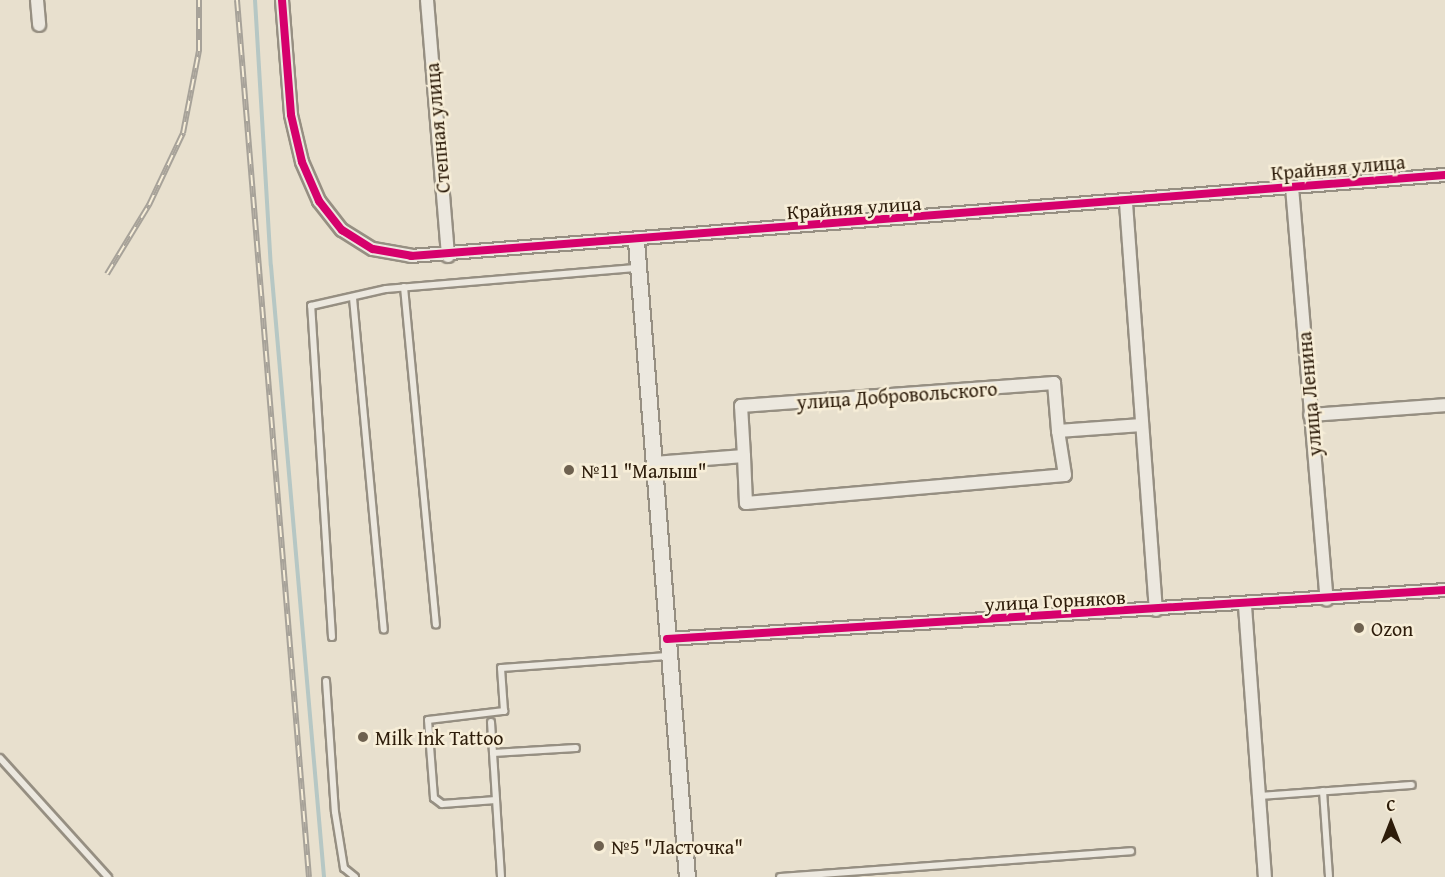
<!DOCTYPE html>
<html>
<head>
<meta charset="utf-8">
<style>
  body { margin:0 }
  #map { position:relative; width:1445px; height:877px; overflow:hidden; background:#e8e0ce; font-family:"Gentium Book Plus",serif }
  div>[style] { position:absolute }
  [style*='--x'] { left:calc(var(--x)*1px); top:calc(var(--y)*1px); width:calc(var(--w)*1px); rotate:calc(var(--a)*1deg) }
  .stream>* { height:4px; margin:-2px; padding:0 2px; transform-origin:2px; border-radius:2px; background:#b6c7c4 }
  .roads { filter:drop-shadow(2px 0 #968f82) drop-shadow(-2px 0 #968f82) drop-shadow(0 2px #968f82) drop-shadow(0 -2px #968f82) }
  .service>* { height:6px; margin:-3px; padding:0 3px; transform-origin:3px; border-radius:3px; background:#ece8df }
  .minor>* { height:12px; margin:-6px; padding:0 6px; transform-origin:6px; border-radius:6px; background:#ece8df }
  .tertiary>* { height:15px; margin:-7.5px; padding:0 7.5px; transform-origin:7.5px; border-radius:7.5px; background:#ece8df }
  .rail>* { height:6px; margin-top:-3px; transform-origin:0; background:repeating-linear-gradient(90deg,#f7eed8 0 11px,#a7a299 0 22px); box-sizing:border-box; border-block:2px solid #a7a299 }
  .cycleway>* { height:8px; margin:-4px; padding:0 4px; transform-origin:4px; border-radius:4px; background:#d6006c }
  .dots>* { width:16px; height:16px; translate:-50% -50%; box-sizing:border-box; border:3px solid #f7eed8; border-radius:50% }
  span { translate:-50% -50%; white-space:nowrap; text-align:center; line-height:1.15; -webkit-text-stroke:5px #f7eed8; paint-order:stroke }
  .street-label { font-size:20px; color:#2d1c0a }
  .poi-label { font-size:20px; color:#2d1c0a }
  .left { translate:0 -50%; text-align:left }
  .north { position:absolute; left:1361px; top:793px; width:60px; height:60px; -webkit-text-stroke:4px #f7eed8; paint-order:stroke; rotate:0deg; font-size:16px; font-weight:700; line-height:24px; text-align:center; color:#2d1c0a }
  .north::after { content:''; display:block; margin:auto; width:21px; height:27px; background:#2d1c0a; clip-path:polygon(50% 0,100% 100%,50% 72%,0 100%) }
</style>
</head>
<body>
<div id="map">
  <div class="stream">
    <div style="--x:255;--y:0;--w:266;--a:86.6"></div>
    <div style="--x:271;--y:266;--w:613;--a:85.04"></div>
  </div>
  <div class="roads">
    <div class="service">
      <div style="--x:404;--y:287;--w:339;--a:84.6"></div>
      <div style="--x:353;--y:298;--w:333;--a:84.7"></div>
      <div style="--x:332;--y:637;--w:332;--a:-93.6"></div>
      <div style="--x:311;--y:306;--w:77;--a:-12.8"></div>
      <div style="--x:386;--y:289;--w:253;--a:-4.8"></div>
      <div style="--x:326;--y:681;--w:131;--a:86.1"></div>
      <div style="--x:335;--y:812;--w:57;--a:80.9"></div>
      <div style="--x:344;--y:868;--w:14;--a:39"></div>
      <div style="--x:491;--y:722;--w:155;--a:86.3"></div>
      <div style="--x:493;--y:753;--w:83;--a:-3.4"></div>
      <div style="--x:0;--y:758;--w:161;--a:47.8"></div>
      <div style="--x:1323;--y:791;--w:86;--a:86"></div>
      <div style="--x:1259;--y:796;--w:153;--a:-4.1"></div>
      <div style="--x:496;--y:800;--w:54;--a:175.8"></div>
      <div style="--x:442;--y:804;--w:10;--a:-143"></div>
      <div style="--x:434;--y:798;--w:78;--a:-94.4"></div>
      <div style="--x:428;--y:720;--w:77;--a:-6.8"></div>
      <div style="--x:504;--y:711;--w:43;--a:-94"></div>
      <div style="--x:501;--y:668;--w:167;--a:-4.1"></div>
      <div style="--x:780;--y:877;--w:352;--a:-4.2"></div>
    </div>
    <div class="minor">
      <div style="--x:37;--y:0;--w:25;--a:85"></div>
      <div style="--x:282;--y:0;--w:115;--a:85.5"></div>
      <div style="--x:291;--y:115;--w:48;--a:76.8"></div>
      <div style="--x:302;--y:162;--w:43;--a:66.4"></div>
      <div style="--x:319;--y:201;--w:37;--a:52"></div>
      <div style="--x:342;--y:230;--w:36;--a:32"></div>
      <div style="--x:373;--y:249;--w:39;--a:10"></div>
      <div style="--x:411;--y:256;--w:1037;--a:-4.48"></div>
      <div style="--x:427;--y:0;--w:257;--a:85.3"></div>
      <div style="--x:1292;--y:187;--w:414;--a:85.2"></div>
      <div style="--x:1126;--y:203;--w:408;--a:85.8"></div>
      <div style="--x:1310;--y:415;--w:135;--a:-4.2"></div>
      <div style="--x:744;--y:456;--w:47;--a:87.6"></div>
      <div style="--x:746;--y:503;--w:320;--a:-5"></div>
      <div style="--x:1065;--y:475;--w:45;--a:-99"></div>
      <div style="--x:654;--y:463;--w:90;--a:-4.4"></div>
      <div style="--x:744;--y:456;--w:50;--a:-93.4"></div>
      <div style="--x:741;--y:406;--w:314;--a:-4.2"></div>
      <div style="--x:1054;--y:383;--w:48;--a:85.2"></div>
      <div style="--x:1058;--y:431;--w:84;--a:-4.1"></div>
      <div style="--x:1245;--y:606;--w:272;--a:85.8"></div>
      <div style="--x:667;--y:639;--w:780;--a:-3.6"></div>
    </div>
    <div class="tertiary">
      <div style="--x:636;--y:241;--w:638;--a:85.42"></div>
    </div>
  </div>
  <div class="rail">
    <div style="--x:237;--y:0;--w:880;--a:85.31"></div>
    <div style="--x:107;--y:274;--w:81;--a:-58.7"></div>
    <div style="--x:149;--y:205;--w:80;--a:-64.7"></div>
    <div style="--x:183;--y:133;--w:84;--a:-79"></div>
    <div style="--x:199;--y:51;--w:51;--a:-90"></div>
  </div>
  <div class="cycleway">
    <div style="--x:282;--y:0;--w:115;--a:85.5"></div>
    <div style="--x:291;--y:115;--w:48;--a:76.8"></div>
    <div style="--x:302;--y:162;--w:43;--a:66.4"></div>
    <div style="--x:319;--y:201;--w:37;--a:52"></div>
    <div style="--x:342;--y:230;--w:36;--a:32"></div>
    <div style="--x:373;--y:249;--w:39;--a:10"></div>
    <div style="--x:411;--y:256;--w:1037;--a:-4.48"></div>
    <div style="--x:667;--y:639;--w:780;--a:-3.6"></div>
  </div>
  <div class="dots">
    <div style="left:569px;top:470px;background:#6e614f"></div>
    <div style="left:1359px;top:628px;background:#6e614f"></div>
    <div style="left:363px;top:737px;background:#6e614f"></div>
    <div style="left:599px;top:846px;background:#6e614f"></div>
  </div>
  <div class="street-label">
    <span style="left:437px;top:128px;rotate:-95deg">Степная улица</span>
    <span style="left:1338px;top:167px;rotate:-5deg">Крайняя улица</span>
    <span style="left:854px;top:207px;rotate:-4deg">Крайняя улица</span>
    <span style="left:1309px;top:394px;rotate:-95deg">улица Ленина</span>
    <span style="left:897px;top:395px;rotate:-4deg">улица Добровольского</span>
    <span style="left:1055px;top:600px;rotate:-3deg">улица Горняков</span>
  </div>
  <div class="poi-label">
    <span class="left" style="left:581px;top:470px">№11 "Малыш"</span>
    <span class="left" style="left:1371px;top:628px">Ozon</span>
    <span class="left" style="left:375px;top:737px">Milk Ink Tattoo</span>
    <span class="left" style="left:611px;top:846px">№5 "Ласточка"</span>
  </div>
  <div class="north">С</div>
</div>
</body>
</html>
